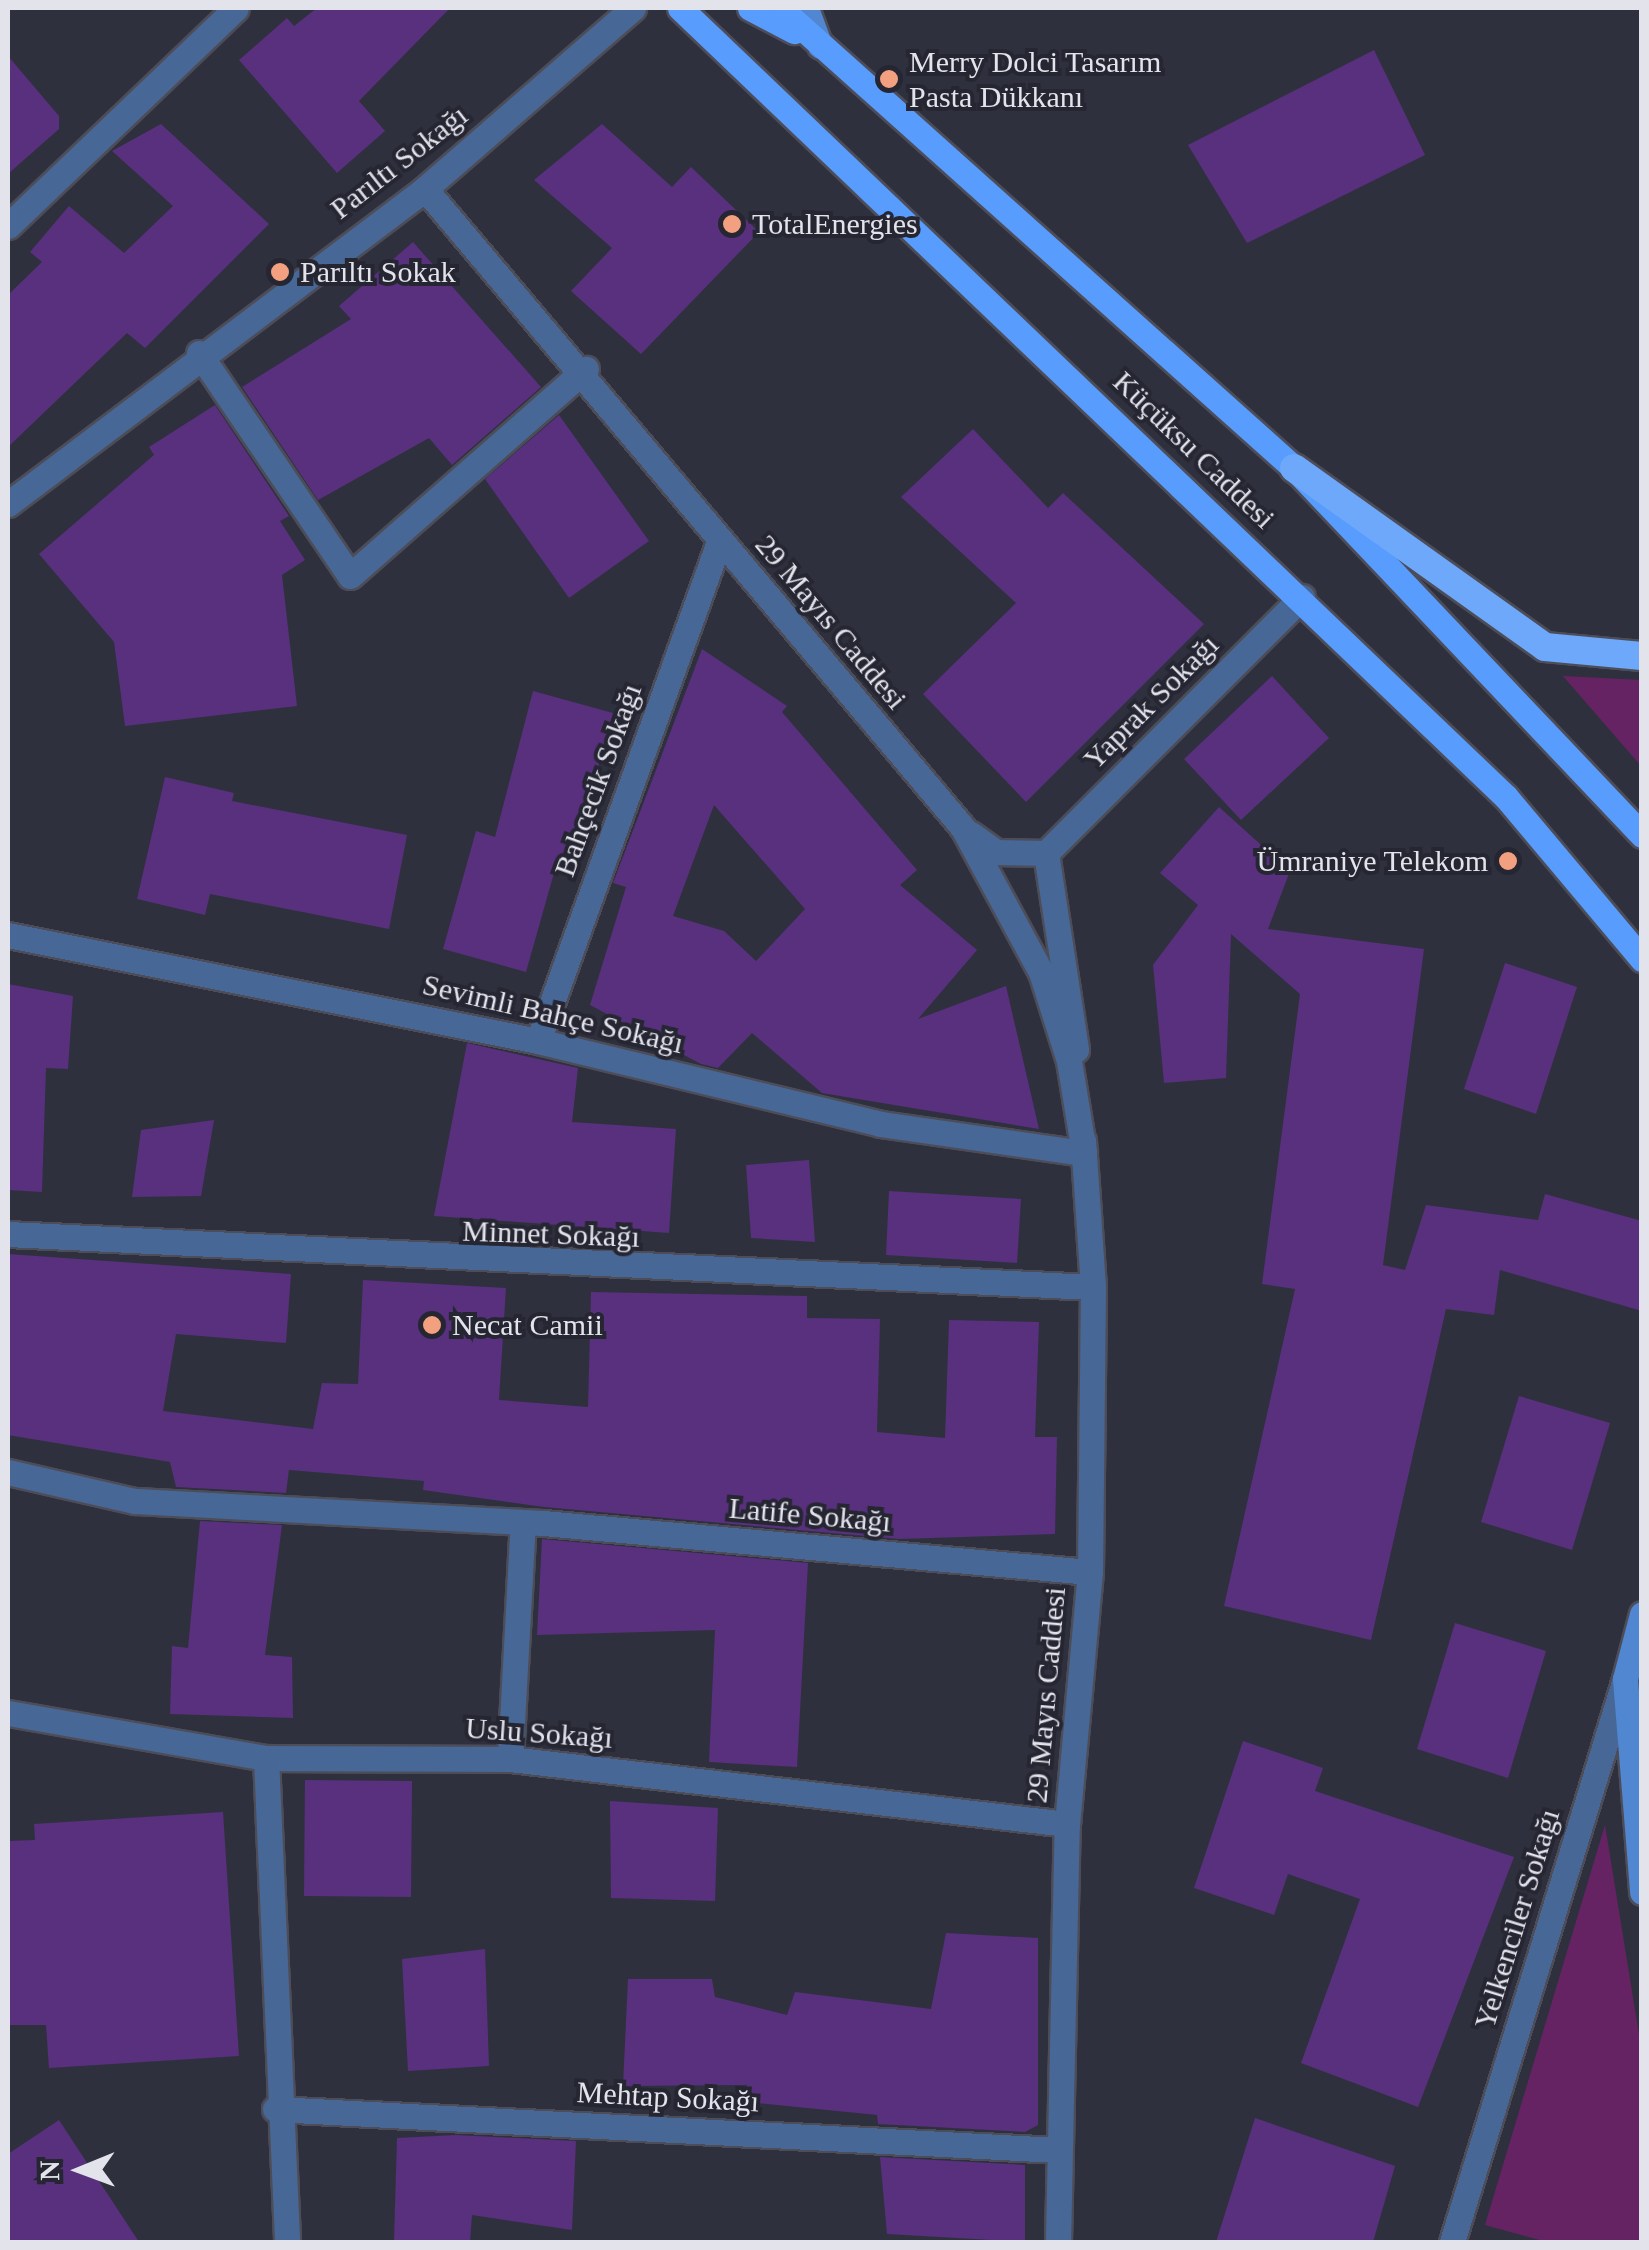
<!DOCTYPE html>
<html>
<head>
<meta charset="utf-8">
<style>
  body { margin:0 }
  #map { position:relative; width:1649px; height:2250px; overflow:hidden; background:#2f303d; font-family:Georgia,serif }
  div>[style] { position:absolute }
  [style*='--x'] { left:calc(var(--x)*1px); top:calc(var(--y)*1px); width:calc(var(--w)*1px); rotate:calc(var(--a)*1deg) }
  .green>* { inset:0; background:#662364 }
  .building>* { inset:0; background:#58307d }
  .roads { filter:drop-shadow(2px 0 #4c4d59) drop-shadow(-2px 0 #4c4d59) drop-shadow(0 2px #4c4d59) drop-shadow(0 -2px #4c4d59) }
  .minor>* { height:25px; margin:-12.5px; padding:0 12.5px; transform-origin:12.5px; border-radius:12.5px; background:#476897 }
  .tertiary>* { height:25px; margin:-12.5px; padding:0 12.5px; transform-origin:12.5px; border-radius:12.5px; background:#476897 }
  .secondary>* { height:25px; margin:-12.5px; padding:0 12.5px; transform-origin:12.5px; border-radius:12.5px; background:#5186d1 }
  .primary>* { height:25px; margin:-12.5px; padding:0 12.5px; transform-origin:12.5px; border-radius:12.5px; background:#589cfd }
  .trunk>* { height:28px; margin:-14px; padding:0 14px; transform-origin:14px; border-radius:14px; background:#6ea8fa }
  .dots>* { width:28px; height:28px; translate:-50% -50%; box-sizing:border-box; border:5px solid #252632; border-radius:50% }
  span { translate:-50% -50%; white-space:nowrap; text-align:center; line-height:1.15; -webkit-text-stroke:8px #252632; paint-order:stroke }
  .poi-label { font-size:30px; color:#e2e3eb }
  .left { translate:0 -50%; text-align:left }
  .right { translate:-100% -50%; text-align:right }
  .street-label { font-size:30px; color:#e2e3eb }
  .frame { position:absolute; inset:0; border:10px solid #e2e3eb; pointer-events:none }
  .north { position:absolute; left:30px; top:2120px; width:100px; height:100px; -webkit-text-stroke:8px #252632; paint-order:stroke; rotate:269deg; font-size:28px; font-weight:700; line-height:40px; text-align:center; color:#e2e3eb }
  .north::after { content:''; display:block; margin:auto; width:35px; height:45px; background:#e2e3eb; clip-path:polygon(50% 0,100% 100%,50% 72%,0 100%) }
</style>
</head>
<body>
<div id="map">
  <div class="green">
    <div style="clip-path:polygon(1563px 676px,1641px 680px,1641px 766px)"></div>
    <div style="clip-path:polygon(1605px 1825px,1641px 2047px,1641px 2242px,1547px 2242px,1485px 2225px)"></div>
  </div>
  <div class="building">
    <div style="clip-path:polygon(317px 8px,450px 8px,359px 101px,385px 131px,337px 173px,239px 60px,287px 18px,294px 26px)"></div>
    <div style="clip-path:polygon(1374px 50px,1425px 155px,1247px 243px,1188px 145px)"></div>
    <div style="clip-path:polygon(8px 56px,59px 116px,59px 129px,8px 174px)"></div>
    <div style="clip-path:polygon(161px 124px,269px 224px,145px 348px,127px 333px,8px 447px,8px 295px,42px 262px,30px 252px,69px 206px,124px 253px,173px 206px,112px 151px)"></div>
    <div style="clip-path:polygon(602px 124px,672px 187px,691px 167px,759px 232px,641px 354px,571px 291px,612px 248px,534px 180px)"></div>
    <div style="clip-path:polygon(413px 242px,541px 387px,452px 465px,429px 438px,318px 500px,242px 387px,351px 319px,339px 306px)"></div>
    <div style="clip-path:polygon(215px 405px,289px 516px,280px 521px,305px 560px,282px 575px,297px 706px,125px 726px,114px 642px,39px 554px,154px 455px,149px 447px)"></div>
    <div style="clip-path:polygon(559px 415px,649px 541px,569px 598px,485px 479px)"></div>
    <div style="clip-path:polygon(973px 429px,1048px 508px,1063px 493px,1204px 624px,1026px 802px,923px 694px,1016px 603px,901px 497px)"></div>
    <div style="clip-path:polygon(evenodd,702px 649px,787px 706px,782px 712px,917px 870px,900px 885px,977px 950px,918px 1019px,1006px 986px,1039px 1129px,822px 1093px,752px 1033px,718px 1068px,701px 1064px,590px 1005px,626px 887px,613px 883px,702px 649px,714px 805px,805px 909px,756px 961px,724px 931px,673px 916px,714px 805px)"></div>
    <div style="clip-path:polygon(1272px 676px,1329px 738px,1241px 820px,1184px 759px)"></div>
    <div style="clip-path:polygon(533px 691px,613px 713px,570px 870px,556px 866px,526px 972px,443px 949px,476px 831px,495px 837px)"></div>
    <div style="clip-path:polygon(165px 777px,234px 793px,232px 801px,407px 835px,389px 929px,210px 894px,205px 915px,137px 899px)"></div>
    <div style="clip-path:polygon(1219px 807px,1290px 871px,1268px 929px,1424px 949px,1383px 1265px,1405px 1270px,1426px 1205px,1538px 1220px,1545px 1194px,1642px 1221px,1642px 1311px,1500px 1270px,1494px 1315px,1446px 1309px,1371px 1640px,1224px 1606px,1295px 1289px,1262px 1284px,1300px 994px,1231px 934px,1226px 1078px,1164px 1083px,1153px 965px,1198px 905px,1160px 873px)"></div>
    <div style="clip-path:polygon(1505px 963px,1577px 987px,1536px 1114px,1464px 1089px)"></div>
    <div style="clip-path:polygon(8px 984px,73px 996px,68px 1069px,46px 1068px,42px 1192px,8px 1190px)"></div>
    <div style="clip-path:polygon(467px 1043px,578px 1068px,572px 1122px,676px 1129px,669px 1233px,434px 1216px)"></div>
    <div style="clip-path:polygon(214px 1120px,201px 1196px,132px 1197px,141px 1130px)"></div>
    <div style="clip-path:polygon(809px 1160px,815px 1242px,751px 1238px,746px 1165px)"></div>
    <div style="clip-path:polygon(889px 1191px,1021px 1199px,1017px 1263px,886px 1255px)"></div>
    <div style="clip-path:polygon(8px 1254px,291px 1274px,286px 1343px,176px 1334px,163px 1411px,313px 1429px,322px 1383px,358px 1384px,363px 1280px,506px 1288px,499px 1400px,588px 1407px,591px 1292px,807px 1296px,807px 1318px,880px 1319px,877px 1432px,945px 1438px,949px 1320px,1039px 1322px,1035px 1437px,1057px 1437px,1055px 1534px,899px 1539px,544px 1507px,423px 1490px,424px 1481px,289px 1470px,286px 1493px,176px 1487px,170px 1462px,8px 1435px)"></div>
    <div style="clip-path:polygon(1519px 1396px,1610px 1423px,1572px 1550px,1481px 1522px)"></div>
    <div style="clip-path:polygon(200px 1521px,282px 1525px,265px 1655px,292px 1657px,293px 1718px,170px 1714px,172px 1646px,188px 1648px)"></div>
    <div style="clip-path:polygon(542px 1539px,808px 1563px,797px 1767px,709px 1762px,715px 1630px,537px 1635px)"></div>
    <div style="clip-path:polygon(1455px 1623px,1546px 1651px,1508px 1778px,1417px 1749px)"></div>
    <div style="clip-path:polygon(1243px 1741px,1323px 1768px,1315px 1791px,1514px 1857px,1418px 2107px,1301px 2063px,1360px 1899px,1288px 1874px,1274px 1915px,1194px 1888px)"></div>
    <div style="clip-path:polygon(305px 1780px,412px 1781px,411px 1897px,304px 1896px)"></div>
    <div style="clip-path:polygon(610px 1801px,718px 1808px,715px 1901px,611px 1898px)"></div>
    <div style="clip-path:polygon(223px 1812px,239px 2056px,49px 2068px,46px 2025px,8px 2025px,8px 1841px,35px 1840px,34px 1824px)"></div>
    <div style="clip-path:polygon(946px 1933px,1038px 1938px,1038px 2125px,1025px 2132px,878px 2124px,877px 2115px,747px 2102px,747px 2085px,623px 2086px,628px 1979px,712px 1979px,715px 1997px,787px 2015px,795px 1992px,931px 2009px)"></div>
    <div style="clip-path:polygon(485px 1949px,489px 2066px,408px 2071px,402px 1959px)"></div>
    <div style="clip-path:polygon(1255px 2118px,1395px 2166px,1373px 2242px,1216px 2242px)"></div>
    <div style="clip-path:polygon(59px 2120px,139px 2242px,8px 2242px,8px 2154px)"></div>
    <div style="clip-path:polygon(456px 2135px,576px 2141px,572px 2230px,472px 2215px,470px 2242px,394px 2240px,397px 2138px)"></div>
    <div style="clip-path:polygon(880px 2157px,1025px 2165px,1025px 2242px,887px 2234px)"></div>
  </div>
  <div class="roads">
    <div class="minor">
      <div style="--x:8;--y:226;--w:315;--a:-43.7"></div>
      <div style="--x:199;--y:353;--w:269;--a:55.9"></div>
      <div style="--x:350;--y:576;--w:314;--a:-41.3"></div>
      <div style="--x:8;--y:504;--w:523;--a:-37.07"></div>
      <div style="--x:8;--y:935;--w:540;--a:11.31"></div>
      <div style="--x:538;--y:1041;--w:352;--a:13.6"></div>
      <div style="--x:880;--y:1124;--w:206;--a:8.1"></div>
      <div style="--x:538;--y:1041;--w:531;--a:-70.06"></div>
      <div style="--x:8;--y:1234;--w:1086;--a:2.8"></div>
      <div style="--x:8;--y:1472;--w:130;--a:12.9"></div>
      <div style="--x:135;--y:1501;--w:409;--a:3.1"></div>
      <div style="--x:543;--y:1523;--w:549;--a:5.12"></div>
      <div style="--x:8;--y:1713;--w:262;--a:9.9"></div>
      <div style="--x:266;--y:1758;--w:244;--a:0.2"></div>
      <div style="--x:510;--y:1759;--w:561;--a:6.66"></div>
      <div style="--x:266;--y:1758;--w:484;--a:87.5"></div>
      <div style="--x:510;--y:1759;--w:237;--a:-86.9"></div>
      <div style="--x:275;--y:2109;--w:783;--a:3"></div>
    </div>
    <div class="tertiary">
      <div style="--x:633;--y:8;--w:276;--a:139"></div>
      <div style="--x:425;--y:189;--w:835;--a:49.9"></div>
      <div style="--x:963;--y:828;--w:164;--a:61.6"></div>
      <div style="--x:1041;--y:972;--w:93;--a:72.5"></div>
      <div style="--x:1069;--y:1061;--w:93;--a:80.7"></div>
      <div style="--x:971;--y:834;--w:31;--a:36"></div>
      <div style="--x:996;--y:852;--w:50;--a:1.1"></div>
      <div style="--x:1046;--y:853;--w:199;--a:81.3"></div>
      <div style="--x:1046;--y:853;--w:362;--a:-45"></div>
      <div style="--x:1058;--y:2242;--w:418;--a:-88.8"></div>
      <div style="--x:1067;--y:1824;--w:253;--a:-84.8"></div>
      <div style="--x:1090;--y:1572;--w:285;--a:-89.4"></div>
      <div style="--x:1093;--y:1287;--w:147;--a:-93.9"></div>
      <div style="--x:1452;--y:2242;--w:589;--a:-72.92"></div>
    </div>
    <div class="secondary">
      <div style="--x:806;--y:8;--w:40;--a:69.8"></div>
      <div style="--x:1642;--y:1614;--w:67;--a:104.7"></div>
      <div style="--x:1625;--y:1679;--w:214;--a:85.4"></div>
    </div>
    <div class="primary">
      <div style="--x:680;--y:8;--w:1142;--a:43.69"></div>
      <div style="--x:1506;--y:797;--w:212;--a:50"></div>
      <div style="--x:750;--y:8;--w:50;--a:27.6"></div>
      <div style="--x:780;--y:8;--w:690;--a:41.83"></div>
      <div style="--x:1294;--y:468;--w:506;--a:46.52"></div>
    </div>
    <div class="trunk">
      <div style="--x:1294;--y:468;--w:308;--a:35.5"></div>
      <div style="--x:1545;--y:647;--w:97;--a:5.3"></div>
    </div>
  </div>
  <div class="dots">
    <div style="left:889px;top:79px;background:#f3a081"></div>
    <div style="left:732px;top:224px;background:#f3a081"></div>
    <div style="left:280px;top:272px;background:#f3a081"></div>
    <div style="left:1508px;top:861px;background:#f3a081"></div>
    <div style="left:432px;top:1325px;background:#f3a081"></div>
  </div>
  <div class="poi-label">
    <span class="left" style="left:909px;top:79px">Merry Dolci Tasarım<br>Pasta Dükkanı</span>
    <span class="left" style="left:752px;top:224px">TotalEnergies</span>
    <span class="left" style="left:300px;top:272px">Parıltı Sokak</span>
    <span class="right" style="left:1488px;top:861px">Ümraniye Telekom</span>
    <span class="left" style="left:452px;top:1325px">Necat Camii</span>
  </div>
  <div class="street-label">
    <span style="left:399px;top:162px;rotate:-38deg">Parıltı Sokağı</span>
    <span style="left:1194px;top:450px;rotate:44deg">Küçüksu Caddesi</span>
    <span style="left:831px;top:622px;rotate:50deg">29 Mayıs Caddesi</span>
    <span style="left:1151px;top:702px;rotate:-45deg">Yaprak Sokağı</span>
    <span style="left:598px;top:780px;rotate:-70deg">Bahçecik Sokağı</span>
    <span style="left:553px;top:1014px;rotate:13deg">Sevimli Bahçe Sokağı</span>
    <span style="left:551px;top:1234px;rotate:2deg">Minnet Sokağı</span>
    <span style="left:810px;top:1515px;rotate:5deg">Latife Sokağı</span>
    <span style="left:1046px;top:1695px;rotate:-85deg">29 Mayıs Caddesi</span>
    <span style="left:539px;top:1733px;rotate:4deg">Uslu Sokağı</span>
    <span style="left:1517px;top:1919px;rotate:-73deg">Yelkenciler Sokağı</span>
    <span style="left:668px;top:2097px;rotate:3deg">Mehtap Sokağı</span>
  </div>
  <div class="frame"></div>
  <div class="north">N</div>
</div>
</body>
</html>
